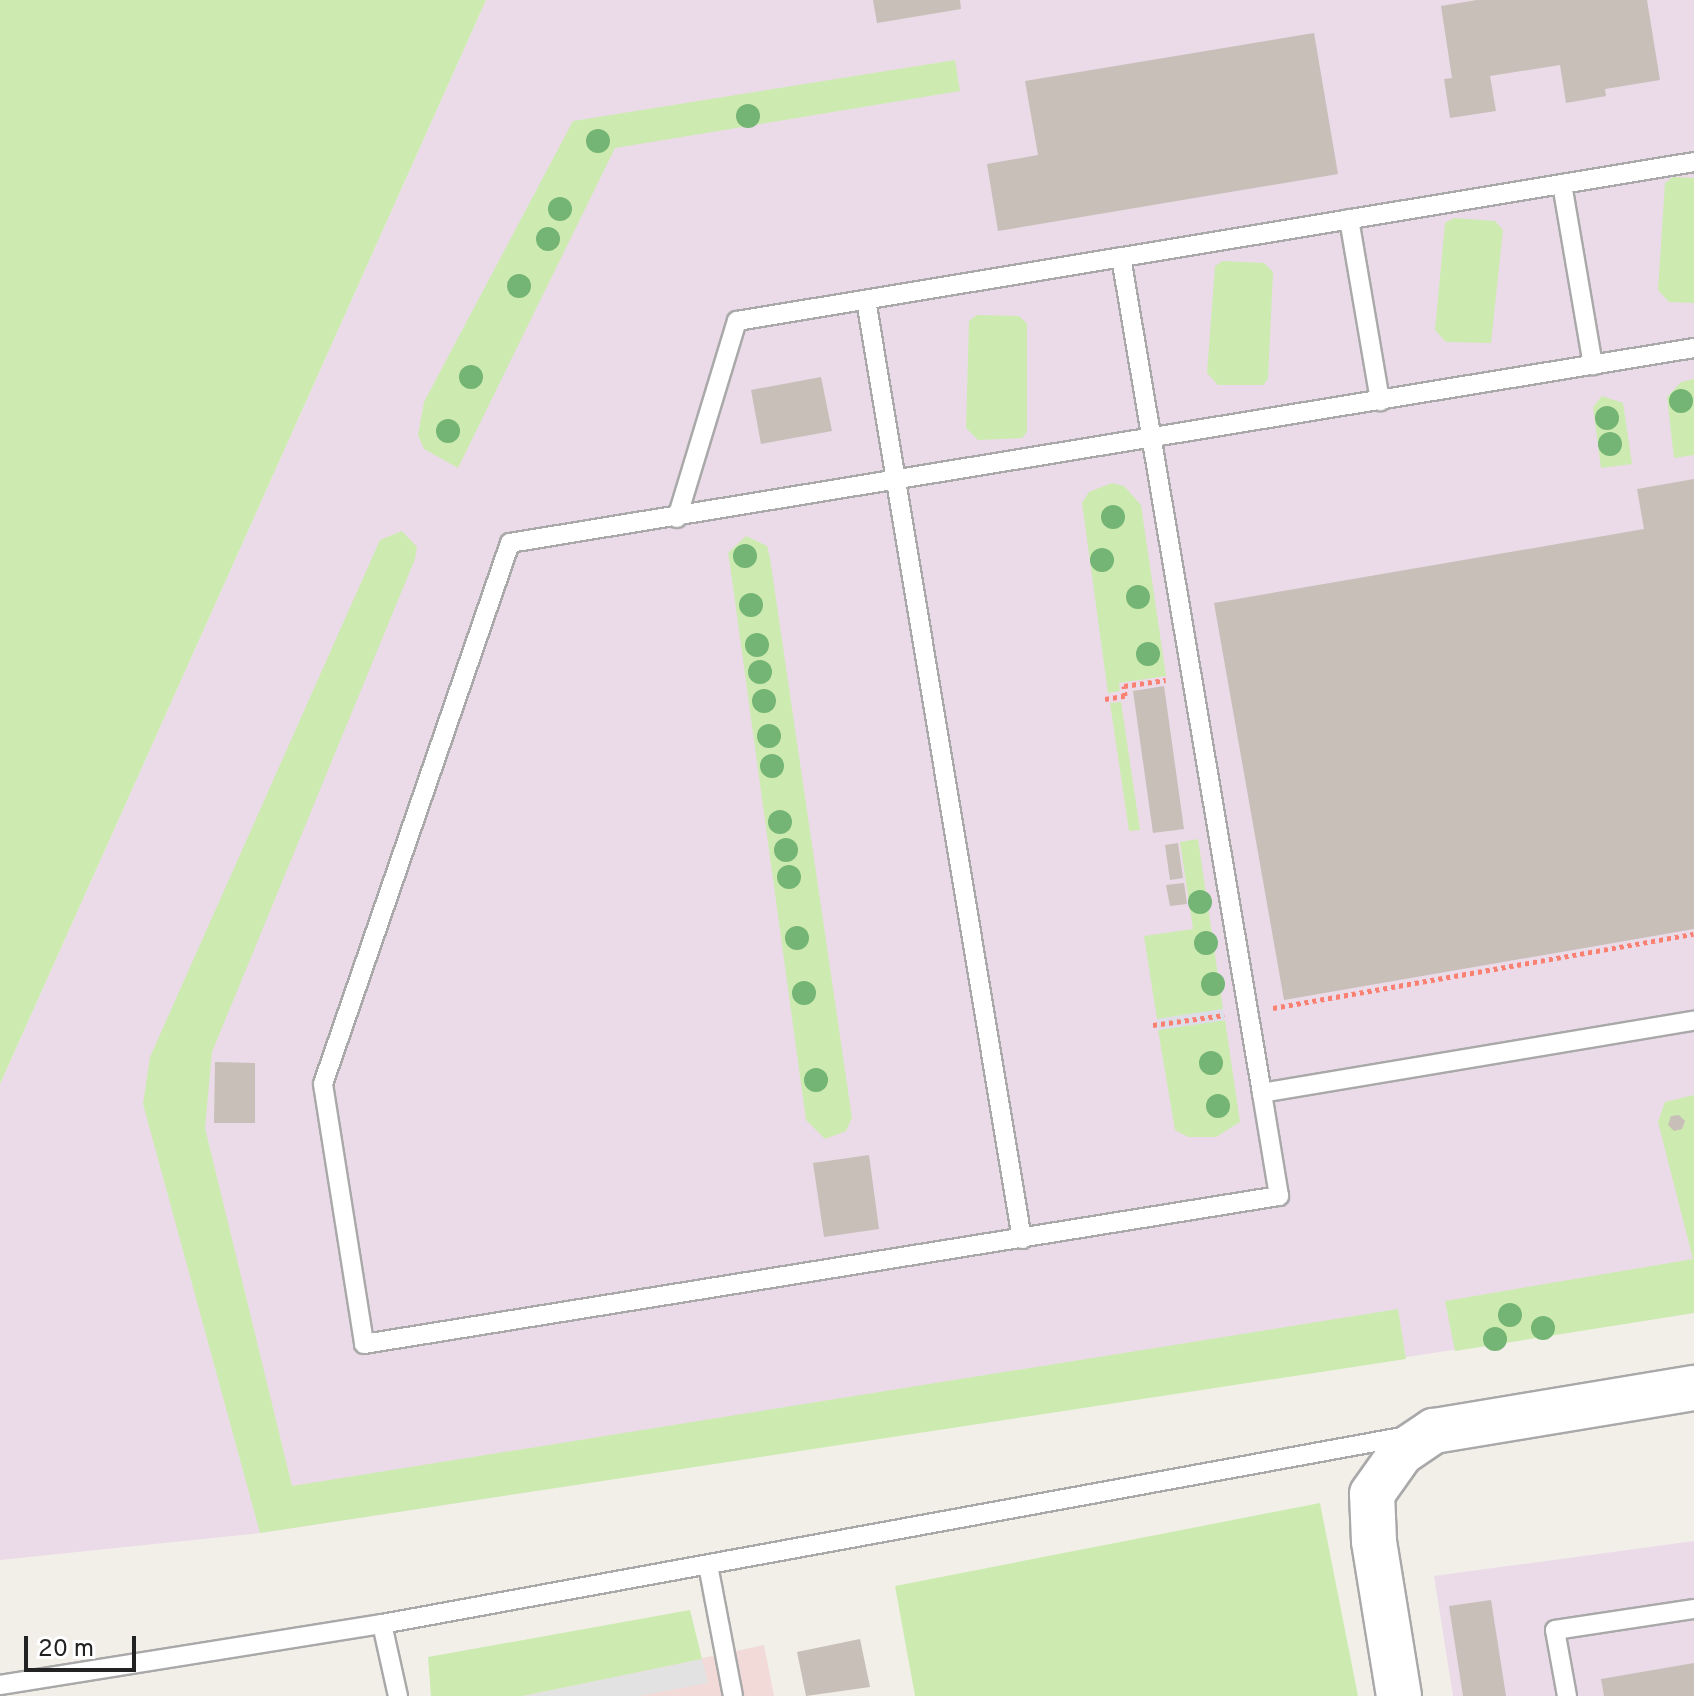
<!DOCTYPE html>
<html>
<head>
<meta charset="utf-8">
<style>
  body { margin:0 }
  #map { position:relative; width:1694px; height:1696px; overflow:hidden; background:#f2efe9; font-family:Overpass,sans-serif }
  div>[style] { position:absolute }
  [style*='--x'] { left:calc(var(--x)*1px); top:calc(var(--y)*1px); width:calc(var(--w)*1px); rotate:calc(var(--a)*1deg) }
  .commercial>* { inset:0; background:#f2dad9 }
  .industrial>* { inset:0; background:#ebdbe8 }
  .grass>* { inset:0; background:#cdebb0 }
  .parking>* { inset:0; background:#e2e2e2 }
  .plaza>* { inset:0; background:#dddde8 }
  .building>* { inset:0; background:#c7bfb8 }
  .path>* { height:5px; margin-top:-2.5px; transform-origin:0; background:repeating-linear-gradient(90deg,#fa8072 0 4px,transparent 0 8px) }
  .roads { filter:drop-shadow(2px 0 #a9a9a9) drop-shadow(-2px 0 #a9a9a9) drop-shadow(0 2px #a9a9a9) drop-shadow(0 -2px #a9a9a9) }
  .service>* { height:18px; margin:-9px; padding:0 9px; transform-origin:9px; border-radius:9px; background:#fff }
  .tertiary>* { height:44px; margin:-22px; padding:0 22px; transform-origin:22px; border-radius:22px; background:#fff }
  .trees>* { width:24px; height:24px; margin:-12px; border-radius:50%; background:#74b475 }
  span { translate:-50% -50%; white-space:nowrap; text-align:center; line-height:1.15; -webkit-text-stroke:7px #fff; paint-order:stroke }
  .scale { position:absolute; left:24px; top:1636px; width:112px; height:36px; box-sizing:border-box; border:4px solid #222; border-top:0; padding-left:10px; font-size:24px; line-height:28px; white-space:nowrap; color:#222; -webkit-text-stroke:6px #fff; paint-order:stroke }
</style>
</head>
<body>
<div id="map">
  <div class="commercial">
    <div style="clip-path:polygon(764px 1645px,774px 1696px,524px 1696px)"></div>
  </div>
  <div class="industrial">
    <div style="clip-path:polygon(486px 0,1694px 0,1694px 1313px,260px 1533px,0 1560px,0 1084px)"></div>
    <div style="clip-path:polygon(1694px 1541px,1694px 1696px,1453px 1696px,1434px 1576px)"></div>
  </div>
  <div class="grass">
    <div style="clip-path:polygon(0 0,486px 0,0 1084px)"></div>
    <div style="clip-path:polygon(955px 60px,960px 91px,615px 148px,458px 468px,424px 449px,418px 435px,424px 402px,573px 121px)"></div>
    <div style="clip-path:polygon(1673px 177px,1694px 178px,1694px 303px,1669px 302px,1658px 290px,1665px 183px)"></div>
    <div style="clip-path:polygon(1454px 218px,1495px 221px,1503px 230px,1491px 343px,1446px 342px,1435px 330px,1445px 223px)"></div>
    <div style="clip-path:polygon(1223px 261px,1264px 263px,1273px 272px,1268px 379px,1263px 385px,1218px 385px,1207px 373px,1215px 266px)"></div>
    <div style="clip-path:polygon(977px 315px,1019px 316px,1027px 324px,1027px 432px,1022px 438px,978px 440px,966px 428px,969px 321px)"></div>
    <div style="clip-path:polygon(1694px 379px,1694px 455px,1674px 458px,1667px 397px,1681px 382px)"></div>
    <div style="clip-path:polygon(1602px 396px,1623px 403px,1632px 464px,1601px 468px,1593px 407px)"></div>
    <div style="clip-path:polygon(1112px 483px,1124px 486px,1141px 505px,1166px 676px,1119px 683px,1120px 691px,1108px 693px,1082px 503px,1089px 492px)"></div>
    <div style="clip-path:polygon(402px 531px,417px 547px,415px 559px,212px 1052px,205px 1128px,292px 1486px,1398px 1309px,1406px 1359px,260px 1533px,143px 1104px,150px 1057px,380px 540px)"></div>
    <div style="clip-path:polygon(746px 536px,767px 546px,770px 558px,852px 1118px,846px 1131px,825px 1139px,806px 1120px,730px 565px,728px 553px)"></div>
    <div style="clip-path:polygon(1121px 702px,1140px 830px,1129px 831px,1110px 703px)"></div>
    <div style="clip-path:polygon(1198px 839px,1223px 1009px,1157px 1019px,1144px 936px,1193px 929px,1180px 842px)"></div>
    <div style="clip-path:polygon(1225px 1020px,1240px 1122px,1216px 1137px,1188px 1137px,1175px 1130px,1158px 1030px)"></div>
    <div style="clip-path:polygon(1694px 1095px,1694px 1313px,1455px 1351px,1445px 1301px,1693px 1259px,1658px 1122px,1665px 1102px)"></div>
    <div style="clip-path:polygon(1320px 1503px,1358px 1696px,915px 1696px,895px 1586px)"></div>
    <div style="clip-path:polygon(690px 1610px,702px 1659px,523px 1696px,431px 1696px,428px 1657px)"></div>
  </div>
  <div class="parking">
    <div style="clip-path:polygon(702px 1659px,708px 1683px,639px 1696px,524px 1696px)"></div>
  </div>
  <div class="plaza">
    <div style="clip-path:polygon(1223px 1009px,1225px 1020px,1158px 1030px,1157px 1019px)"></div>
  </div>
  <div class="building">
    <div style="clip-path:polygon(873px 0,960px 0,961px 9px,877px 23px)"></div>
    <div style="clip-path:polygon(1477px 0,1647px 0,1660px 80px,1605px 89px,1606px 96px,1566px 103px,1560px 65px,1490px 76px,1496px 111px,1450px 118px,1444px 79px,1452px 78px,1441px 6px)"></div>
    <div style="clip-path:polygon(1314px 33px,1338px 174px,998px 231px,987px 164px,1038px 155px,1025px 81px)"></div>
    <div style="clip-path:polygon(821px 377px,832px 431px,761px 444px,751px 390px)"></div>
    <div style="clip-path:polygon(1694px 479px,1694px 929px,1284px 1000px,1214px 603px,1644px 529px,1637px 489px)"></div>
    <div style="clip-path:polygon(1164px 686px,1184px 829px,1153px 833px,1133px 691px)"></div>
    <div style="clip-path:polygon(1178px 843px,1183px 878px,1170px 880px,1165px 845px)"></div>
    <div style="clip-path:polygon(1184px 883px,1187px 904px,1170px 906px,1166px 885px)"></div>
    <div style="clip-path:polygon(215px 1062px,255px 1063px,255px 1123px,214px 1123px)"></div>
    <div style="clip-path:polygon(1679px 1115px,1685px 1121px,1682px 1129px,1674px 1131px,1668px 1125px,1671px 1116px)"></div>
    <div style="clip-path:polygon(869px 1155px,879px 1229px,824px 1237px,813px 1163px)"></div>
    <div style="clip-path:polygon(1491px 1600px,1506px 1696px,1463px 1696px,1449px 1606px)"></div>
    <div style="clip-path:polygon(860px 1639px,870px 1687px,806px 1696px,797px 1652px)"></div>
    <div style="clip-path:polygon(1694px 1663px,1694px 1696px,1604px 1696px,1601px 1679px)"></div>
  </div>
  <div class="path">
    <div style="--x:1105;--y:699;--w:20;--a:-9"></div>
    <div style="--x:1125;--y:696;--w:10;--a:-96"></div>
    <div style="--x:1124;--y:686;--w:42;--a:-8.1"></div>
    <div style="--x:1273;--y:1008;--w:427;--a:-10"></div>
    <div style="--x:1153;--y:1025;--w:72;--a:-8"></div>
  </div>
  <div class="roads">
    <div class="service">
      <div style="--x:1562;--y:184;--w:184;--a:80.3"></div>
      <div style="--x:1349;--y:219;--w:185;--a:80.3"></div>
      <div style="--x:1121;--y:257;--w:848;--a:80.43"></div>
      <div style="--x:866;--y:300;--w:952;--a:80.57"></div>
      <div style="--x:1694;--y:348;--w:1200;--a:170.65"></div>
      <div style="--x:510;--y:543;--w:572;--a:109.07"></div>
      <div style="--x:323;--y:1084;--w:263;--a:81"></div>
      <div style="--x:364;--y:1344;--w:927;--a:-9.19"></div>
      <div style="--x:1279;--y:1196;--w:104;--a:-99.4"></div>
      <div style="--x:1262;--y:1093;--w:438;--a:-9.5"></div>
      <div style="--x:677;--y:518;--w:206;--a:-73.1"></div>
      <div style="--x:737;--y:321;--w:970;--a:-9.43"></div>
      <div style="--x:708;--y:1565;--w:133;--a:79.2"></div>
      <div style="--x:382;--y:1624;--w:74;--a:77.5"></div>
      <div style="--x:0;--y:1685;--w:387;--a:-9.1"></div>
      <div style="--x:382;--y:1624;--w:1042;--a:-10.39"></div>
      <div style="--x:1567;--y:1696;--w:67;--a:-100.3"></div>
      <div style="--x:1555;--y:1630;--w:141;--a:-8.6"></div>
    </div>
    <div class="tertiary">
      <div style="--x:1399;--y:1696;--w:157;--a:-99.2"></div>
      <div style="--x:1374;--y:1541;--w:47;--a:-92.4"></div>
      <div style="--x:1372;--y:1494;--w:50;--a:-54.7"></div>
      <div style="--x:1401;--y:1453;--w:40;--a:-34"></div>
      <div style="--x:1434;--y:1431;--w:264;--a:-9.4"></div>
    </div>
  </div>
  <div class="trees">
    <div style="left:748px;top:116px"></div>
    <div style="left:598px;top:141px"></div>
    <div style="left:560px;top:209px"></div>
    <div style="left:548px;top:239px"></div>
    <div style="left:519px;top:286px"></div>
    <div style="left:471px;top:377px"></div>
    <div style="left:1681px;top:401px"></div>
    <div style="left:1607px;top:418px"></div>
    <div style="left:448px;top:431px"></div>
    <div style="left:1610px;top:444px"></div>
    <div style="left:1113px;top:517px"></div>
    <div style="left:745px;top:556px"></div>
    <div style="left:1102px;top:560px"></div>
    <div style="left:1138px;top:597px"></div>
    <div style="left:751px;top:605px"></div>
    <div style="left:757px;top:645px"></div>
    <div style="left:1148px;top:654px"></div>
    <div style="left:760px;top:672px"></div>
    <div style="left:764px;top:701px"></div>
    <div style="left:769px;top:736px"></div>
    <div style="left:772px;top:766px"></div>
    <div style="left:780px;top:822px"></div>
    <div style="left:786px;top:850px"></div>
    <div style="left:789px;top:877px"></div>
    <div style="left:1200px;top:902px"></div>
    <div style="left:797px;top:938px"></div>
    <div style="left:1206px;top:943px"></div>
    <div style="left:1213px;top:984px"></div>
    <div style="left:804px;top:993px"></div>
    <div style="left:1211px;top:1063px"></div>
    <div style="left:816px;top:1080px"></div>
    <div style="left:1218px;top:1106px"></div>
    <div style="left:1510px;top:1315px"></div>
    <div style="left:1543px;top:1328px"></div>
    <div style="left:1495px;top:1339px"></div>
  </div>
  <div class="scale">20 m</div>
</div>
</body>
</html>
